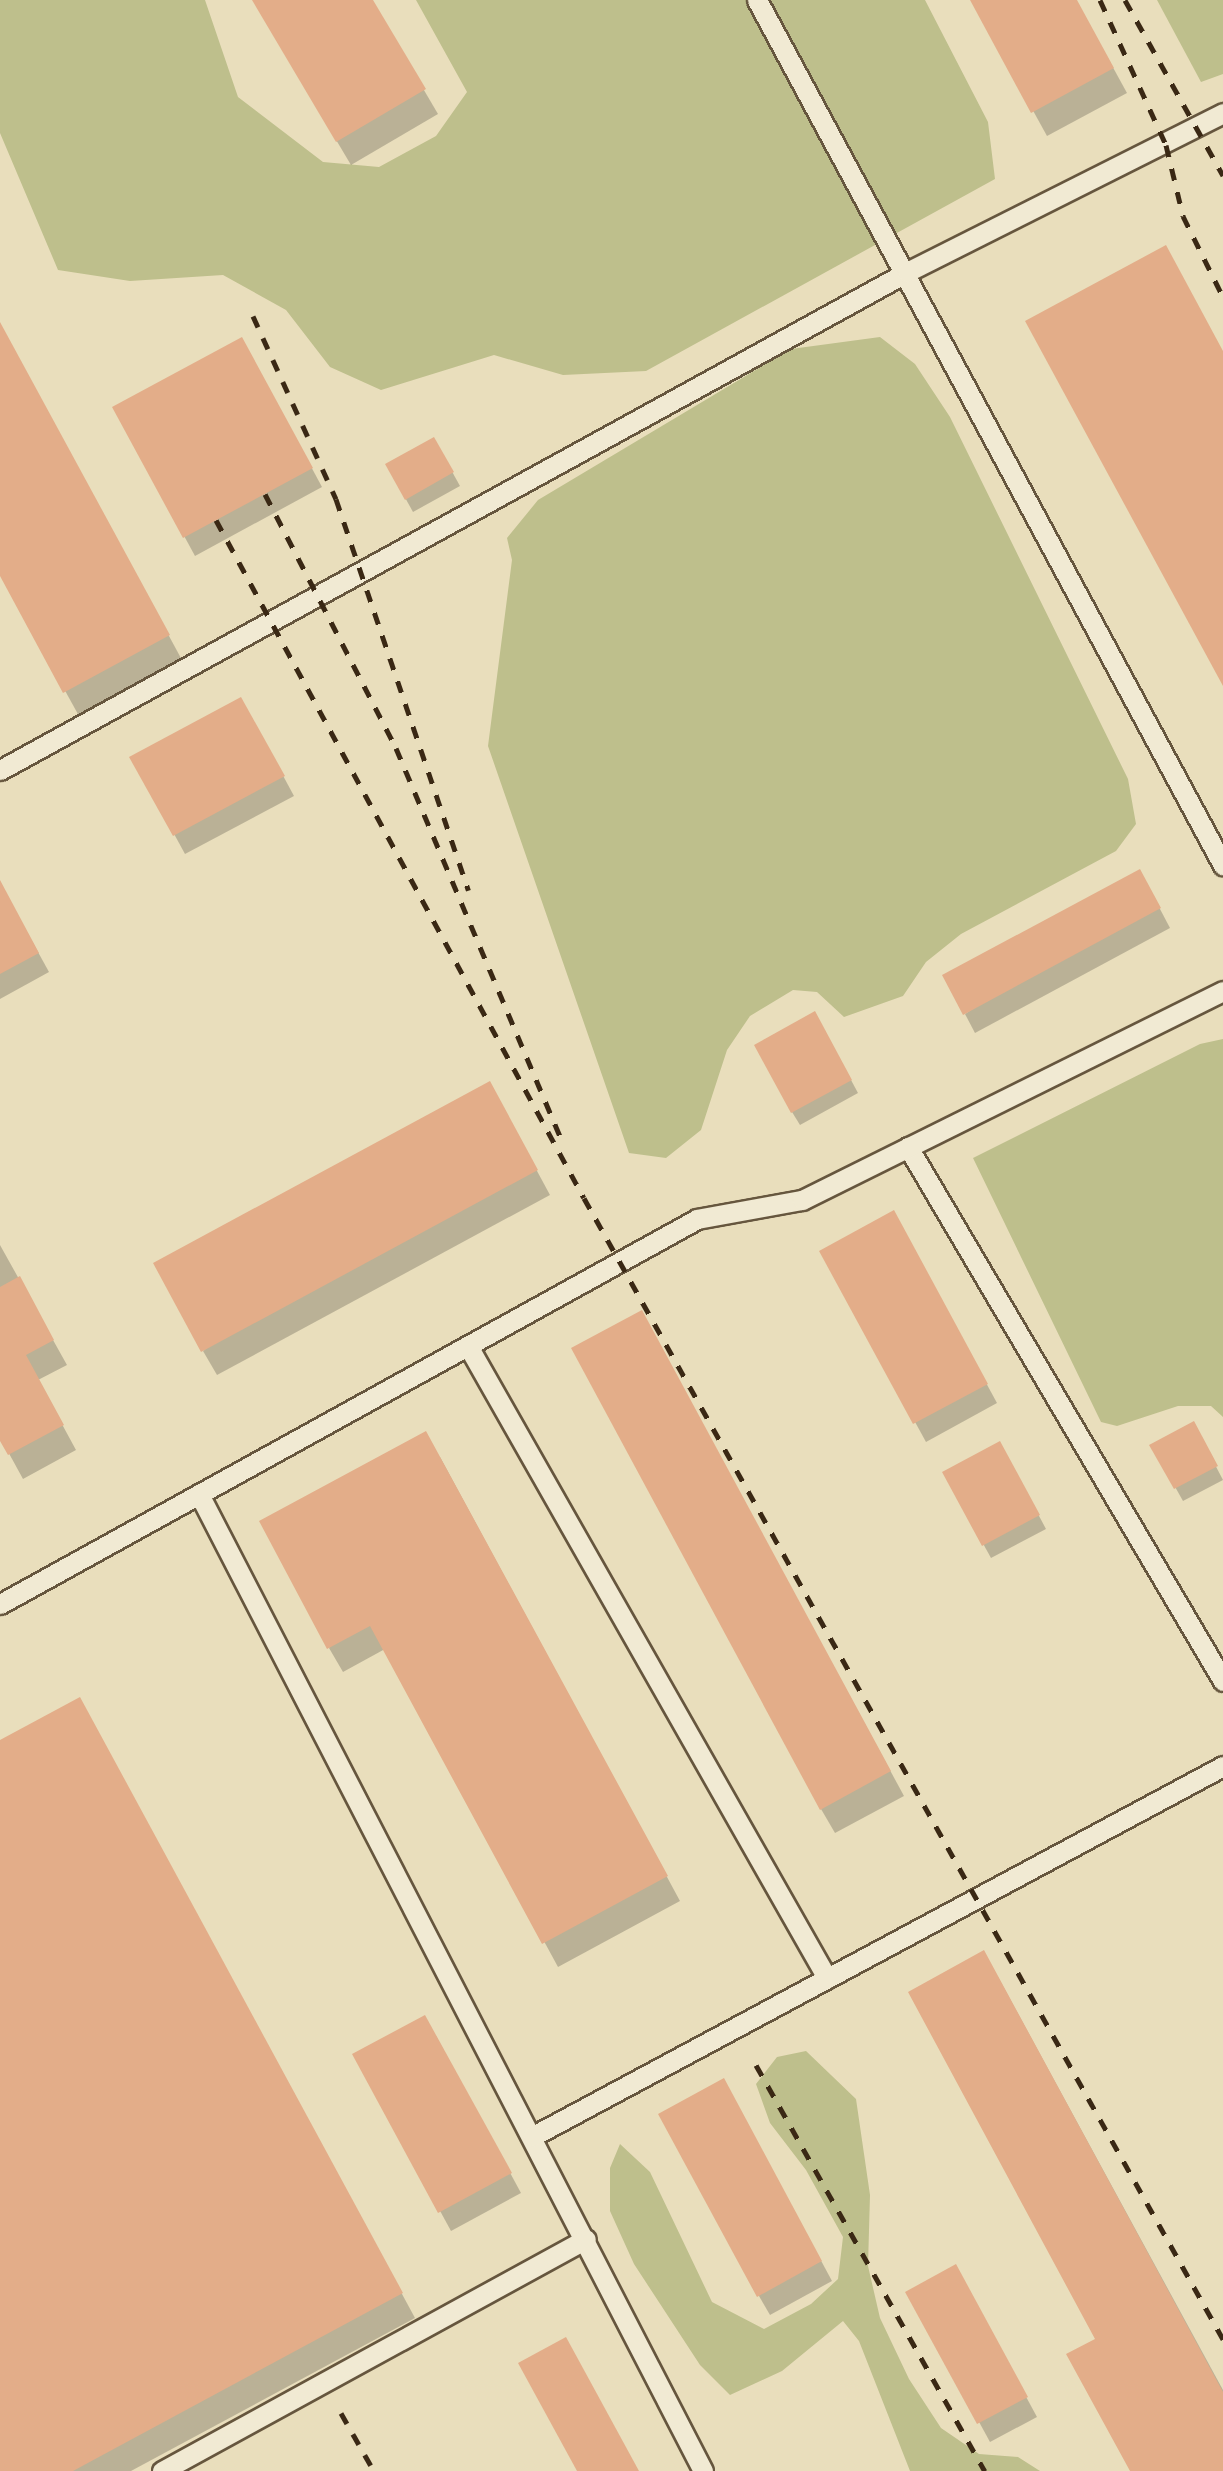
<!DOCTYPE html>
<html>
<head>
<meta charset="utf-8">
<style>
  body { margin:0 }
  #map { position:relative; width:1223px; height:2471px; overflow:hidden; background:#e9debc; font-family:Alegreya,serif }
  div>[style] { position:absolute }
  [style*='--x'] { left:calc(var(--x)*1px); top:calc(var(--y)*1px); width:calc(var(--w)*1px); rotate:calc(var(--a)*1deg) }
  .green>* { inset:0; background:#bebf8c }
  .shadow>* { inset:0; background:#0003 }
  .building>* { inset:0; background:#e3ad89 }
  .roads { filter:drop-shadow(2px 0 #66563e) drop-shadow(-2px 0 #66563e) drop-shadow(0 2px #66563e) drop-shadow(0 -2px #66563e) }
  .lane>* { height:19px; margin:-9.5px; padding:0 9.5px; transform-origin:9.5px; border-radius:9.5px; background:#f1ead3 }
  .rail>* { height:5px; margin-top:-2.5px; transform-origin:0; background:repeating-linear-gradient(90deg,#3a2814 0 12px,transparent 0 24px) }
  span { translate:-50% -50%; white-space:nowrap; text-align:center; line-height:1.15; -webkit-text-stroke:6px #f1ead3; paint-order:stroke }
</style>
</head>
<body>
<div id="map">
  <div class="green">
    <div style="clip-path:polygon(0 0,205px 0,238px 97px,323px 162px,379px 167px,436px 136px,467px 92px,416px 0,925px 0,988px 122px,995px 179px,646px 371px,563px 375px,494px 355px,381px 390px,330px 367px,286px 310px,223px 275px,130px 281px,58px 270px,0 133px)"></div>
    <div style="clip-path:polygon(1157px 0,1223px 0,1223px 74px,1201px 82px)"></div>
    <div style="clip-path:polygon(880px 337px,915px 364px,950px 417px,1128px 779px,1136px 824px,1116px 851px,961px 934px,926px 962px,903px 996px,844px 1017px,817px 992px,793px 990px,750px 1016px,727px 1050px,701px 1130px,666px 1158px,629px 1153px,488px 746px,512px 560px,507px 538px,538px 500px,791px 349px)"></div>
    <div style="clip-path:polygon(1223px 1039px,1223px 1417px,1211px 1406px,1178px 1406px,1117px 1426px,1101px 1422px,973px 1158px,1200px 1044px)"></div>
    <div style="clip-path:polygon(806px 2051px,856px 2099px,870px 2195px,868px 2266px,880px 2318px,909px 2379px,941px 2428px,979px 2454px,1018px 2457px,1040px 2471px,910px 2471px,859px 2341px,843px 2321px,782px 2371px,730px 2395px,700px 2365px,634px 2264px,610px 2211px,610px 2168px,620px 2144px,650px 2172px,712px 2302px,764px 2329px,811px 2304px,838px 2279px,843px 2237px,806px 2170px,770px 2123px,756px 2084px,777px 2057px)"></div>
  </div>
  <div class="shadow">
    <div style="clip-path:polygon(253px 0,371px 0,438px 114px,351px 165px)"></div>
    <div style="clip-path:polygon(972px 0,1076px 0,1127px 93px,1047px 136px)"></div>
    <div style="clip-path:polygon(0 324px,182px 660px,79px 716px,0 573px)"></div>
    <div style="clip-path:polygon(253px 359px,322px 487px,195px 556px,114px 407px)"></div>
    <div style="clip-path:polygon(434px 439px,460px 486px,413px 512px,387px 465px)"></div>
    <div style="clip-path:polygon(252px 718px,294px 796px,185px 854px,132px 757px)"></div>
    <div style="clip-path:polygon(0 883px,49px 972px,0 999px)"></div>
    <div style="clip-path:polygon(1150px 890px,1170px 928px,975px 1033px,965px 1014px)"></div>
    <div style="clip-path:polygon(822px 1026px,858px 1093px,800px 1125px,792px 1112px)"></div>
    <div style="clip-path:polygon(503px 1108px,550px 1195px,217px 1375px,203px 1351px)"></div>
    <div style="clip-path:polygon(904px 1232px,997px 1403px,926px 1442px,822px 1252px)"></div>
    <div style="clip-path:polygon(0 1245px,67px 1365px,38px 1380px,76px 1450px,23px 1479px,0 1437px)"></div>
    <div style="clip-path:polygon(655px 1337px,904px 1796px,835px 1833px,821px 1809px)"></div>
    <div style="clip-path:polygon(1200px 1436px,1223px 1480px,1183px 1501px,1152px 1446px)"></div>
    <div style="clip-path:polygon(1007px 1456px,1046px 1529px,991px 1558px,944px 1473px)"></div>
    <div style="clip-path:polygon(440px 1457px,680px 1901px,558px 1967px,385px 1649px,343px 1672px,329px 1648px)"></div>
    <div style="clip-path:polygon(93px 1723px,415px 2318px,131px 2471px,0 2471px,0 1742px)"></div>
    <div style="clip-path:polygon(998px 1977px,1223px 2390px,1223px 2471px,1132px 2471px)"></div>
    <div style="clip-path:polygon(436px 2036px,521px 2193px,451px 2231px,355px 2055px)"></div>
    <div style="clip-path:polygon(734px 2099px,832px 2281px,770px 2315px,759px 2296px)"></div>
    <div style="clip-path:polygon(966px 2286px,1037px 2417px,990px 2442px,908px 2292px)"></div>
  </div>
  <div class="building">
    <div style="clip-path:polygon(252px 0,373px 0,426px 89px,336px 142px)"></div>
    <div style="clip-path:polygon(970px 0,1077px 0,1114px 68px,1031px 113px)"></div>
    <div style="clip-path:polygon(1166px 245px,1223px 351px,1223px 686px,1025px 321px)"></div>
    <div style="clip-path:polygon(0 322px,170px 635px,63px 693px,0 576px)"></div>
    <div style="clip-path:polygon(242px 337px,313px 468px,183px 538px,112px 407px)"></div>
    <div style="clip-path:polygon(434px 437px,454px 472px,405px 500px,385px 464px)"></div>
    <div style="clip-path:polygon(241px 697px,285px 776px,173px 836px,129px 757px)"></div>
    <div style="clip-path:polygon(1140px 869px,1161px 908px,963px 1015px,942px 975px)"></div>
    <div style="clip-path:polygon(0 880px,39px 953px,0 974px)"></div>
    <div style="clip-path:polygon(815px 1011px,852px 1080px,791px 1113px,754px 1045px)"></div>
    <div style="clip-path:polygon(490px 1081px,538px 1170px,201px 1352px,153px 1263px)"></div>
    <div style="clip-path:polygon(894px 1210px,988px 1384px,913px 1424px,819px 1251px)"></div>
    <div style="clip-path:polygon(20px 1276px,54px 1340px,26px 1355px,64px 1425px,8px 1455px,0 1441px,0 1287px)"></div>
    <div style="clip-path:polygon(642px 1310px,891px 1771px,820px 1810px,571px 1348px)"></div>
    <div style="clip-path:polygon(1194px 1421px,1218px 1466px,1174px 1489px,1149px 1445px)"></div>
    <div style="clip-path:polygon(426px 1431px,668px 1876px,542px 1944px,370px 1626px,327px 1649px,259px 1521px)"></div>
    <div style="clip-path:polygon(1000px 1441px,1040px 1515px,982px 1546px,942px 1472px)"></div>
    <div style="clip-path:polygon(80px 1697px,403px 2293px,73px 2471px,0 2471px,0 1740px)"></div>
    <div style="clip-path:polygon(984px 1950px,1223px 2392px,1223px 2471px,1130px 2471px,1066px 2354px,1095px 2339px,908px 1992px)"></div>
    <div style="clip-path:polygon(425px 2015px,512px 2173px,438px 2213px,352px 2054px)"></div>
    <div style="clip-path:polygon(724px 2078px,822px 2261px,757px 2297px,658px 2114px)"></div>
    <div style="clip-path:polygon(956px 2264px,1028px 2397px,977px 2424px,905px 2292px)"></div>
    <div style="clip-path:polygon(566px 2337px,639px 2471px,577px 2471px,518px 2363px)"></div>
  </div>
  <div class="roads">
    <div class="lane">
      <div style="--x:757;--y:0;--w:983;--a:61.69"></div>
      <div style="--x:0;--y:770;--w:1035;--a:-28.77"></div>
      <div style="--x:907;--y:272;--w:354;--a:-26.7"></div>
      <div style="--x:908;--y:1147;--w:620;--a:59.46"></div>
      <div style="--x:468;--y:1346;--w:727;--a:60.4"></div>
      <div style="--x:199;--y:1494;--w:1099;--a:62.71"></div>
      <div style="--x:0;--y:1604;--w:796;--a:-28.91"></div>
      <div style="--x:697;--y:1219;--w:107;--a:-10.3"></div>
      <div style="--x:802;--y:1200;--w:470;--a:-26.4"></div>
      <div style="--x:533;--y:2136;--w:783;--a:-28.2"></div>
      <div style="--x:162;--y:2471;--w:483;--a:-28.7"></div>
    </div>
  </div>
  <div class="rail">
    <div style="--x:1100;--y:0;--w:159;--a:65.5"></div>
    <div style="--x:1166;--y:145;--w:73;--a:76.5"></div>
    <div style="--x:1183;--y:216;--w:90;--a:63.7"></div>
    <div style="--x:1125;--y:0;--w:201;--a:60.8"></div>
    <div style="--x:253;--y:316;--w:201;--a:65.6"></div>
    <div style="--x:336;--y:499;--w:413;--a:71.3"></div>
    <div style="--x:265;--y:494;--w:286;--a:62.7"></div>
    <div style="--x:396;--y:748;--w:421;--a:67.1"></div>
    <div style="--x:216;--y:520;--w:771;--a:61.51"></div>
    <div style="--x:584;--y:1198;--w:1308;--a:60.75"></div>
    <div style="--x:756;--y:2065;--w:466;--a:60.6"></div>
    <div style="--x:341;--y:2413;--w:67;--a:60.4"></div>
  </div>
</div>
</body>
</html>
